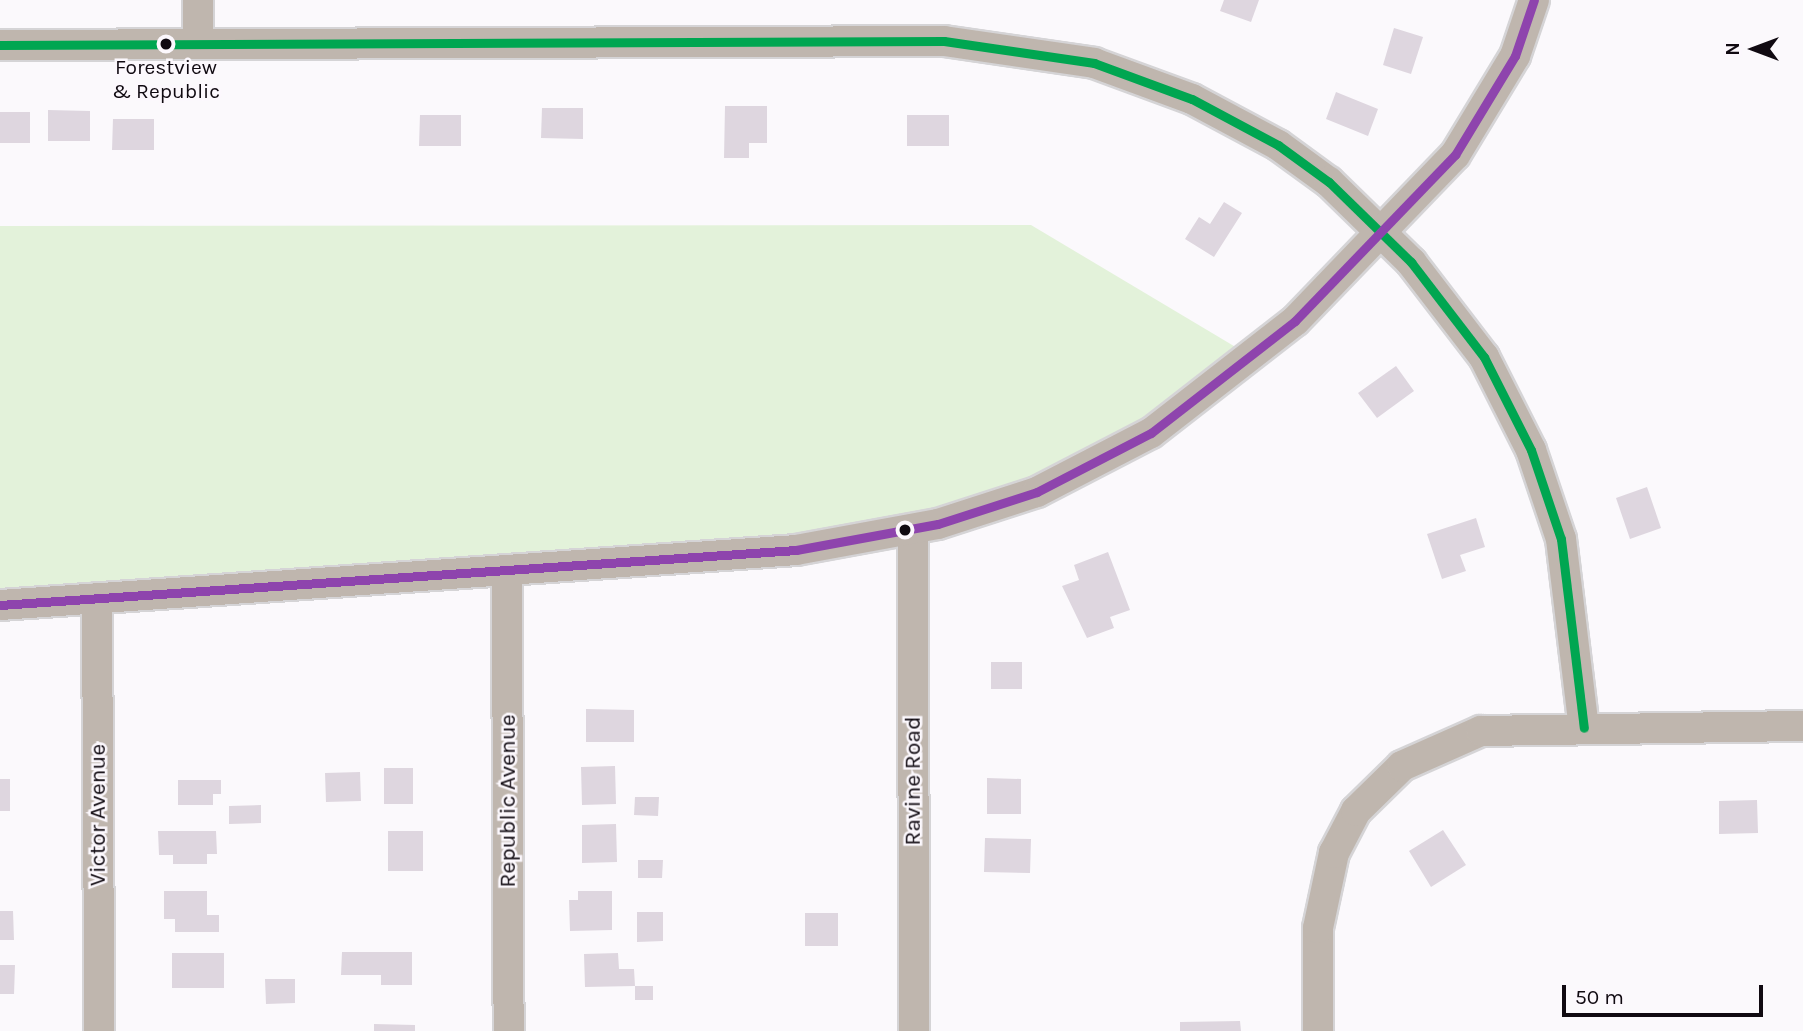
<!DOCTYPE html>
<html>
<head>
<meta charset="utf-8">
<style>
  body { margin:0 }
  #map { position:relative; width:1803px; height:1031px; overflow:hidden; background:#fbf9fc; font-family:Karla,sans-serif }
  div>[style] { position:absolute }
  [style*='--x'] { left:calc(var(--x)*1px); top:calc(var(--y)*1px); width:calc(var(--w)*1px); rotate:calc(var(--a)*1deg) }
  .green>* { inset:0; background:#e3f2da }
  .building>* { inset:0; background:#ded6df }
  .roads { filter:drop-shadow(2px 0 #d5d4d6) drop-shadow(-2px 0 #d5d4d6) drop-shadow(0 2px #d5d4d6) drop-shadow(0 -2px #d5d4d6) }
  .minor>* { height:30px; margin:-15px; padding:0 15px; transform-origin:15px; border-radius:15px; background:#bfb6ae }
  .bus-1>* { height:9px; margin:-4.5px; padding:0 4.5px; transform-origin:4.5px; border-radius:4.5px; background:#00a651 }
  .bus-2>* { height:9px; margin:-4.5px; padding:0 4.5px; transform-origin:4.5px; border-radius:4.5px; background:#8e44ad }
  .dots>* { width:19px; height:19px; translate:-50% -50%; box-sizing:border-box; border:4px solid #fcf8fd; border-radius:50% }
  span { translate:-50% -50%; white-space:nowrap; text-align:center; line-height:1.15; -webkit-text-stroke:5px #fcf8fd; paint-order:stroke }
  .bus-label { font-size:21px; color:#100a11 }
  .street-label { font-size:23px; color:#100a11 }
  .north { position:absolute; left:1719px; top:14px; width:70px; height:70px; -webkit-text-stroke:5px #fcf8fd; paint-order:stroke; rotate:270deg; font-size:19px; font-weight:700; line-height:28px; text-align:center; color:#100a11 }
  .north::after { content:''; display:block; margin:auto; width:24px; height:32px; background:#100a11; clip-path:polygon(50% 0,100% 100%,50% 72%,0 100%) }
  .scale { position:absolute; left:1562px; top:985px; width:201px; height:32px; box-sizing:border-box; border:4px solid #100a11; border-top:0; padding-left:9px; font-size:21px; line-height:24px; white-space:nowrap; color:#100a11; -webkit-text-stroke:5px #fcf8fd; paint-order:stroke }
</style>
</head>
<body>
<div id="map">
  <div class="green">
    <div style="clip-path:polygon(1031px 225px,1254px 358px,1151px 433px,913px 530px,0 605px,0 226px)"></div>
  </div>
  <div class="building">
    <div style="clip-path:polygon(1224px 0,1259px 0,1251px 22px,1220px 11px)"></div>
    <div style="clip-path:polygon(1394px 28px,1423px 37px,1411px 74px,1383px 65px)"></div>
    <div style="clip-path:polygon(1336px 92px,1378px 109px,1368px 136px,1326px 119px)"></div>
    <div style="clip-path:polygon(725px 106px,767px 106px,767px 143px,749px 143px,749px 158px,724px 158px)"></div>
    <div style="clip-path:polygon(542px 108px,583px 108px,583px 139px,541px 138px)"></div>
    <div style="clip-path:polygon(48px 110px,90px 111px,90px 141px,48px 141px)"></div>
    <div style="clip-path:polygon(0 112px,30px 112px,30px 143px,0 143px)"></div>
    <div style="clip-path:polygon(420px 115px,461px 115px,461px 146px,419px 146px)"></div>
    <div style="clip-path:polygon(907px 115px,949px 115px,949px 146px,907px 146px)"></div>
    <div style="clip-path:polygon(113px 119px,154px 119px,154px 150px,112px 150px)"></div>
    <div style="clip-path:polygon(1224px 202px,1242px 213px,1214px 257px,1185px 239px,1199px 217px,1210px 224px)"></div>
    <div style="clip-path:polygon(1396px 366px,1414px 391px,1377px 418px,1358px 393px)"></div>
    <div style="clip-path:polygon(1647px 487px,1661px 528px,1630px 539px,1616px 498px)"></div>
    <div style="clip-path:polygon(1476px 518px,1485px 547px,1460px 555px,1466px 571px,1442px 579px,1427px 534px)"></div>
    <div style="clip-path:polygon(1108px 552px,1130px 610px,1110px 617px,1114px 628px,1087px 638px,1062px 586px,1079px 580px,1074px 565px)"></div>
    <div style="clip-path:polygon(991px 662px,1022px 662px,1022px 689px,991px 689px)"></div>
    <div style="clip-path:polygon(586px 709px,634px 710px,634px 742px,586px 742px)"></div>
    <div style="clip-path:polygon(615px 766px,616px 804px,582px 805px,581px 767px)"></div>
    <div style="clip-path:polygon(384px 768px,413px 768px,413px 804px,384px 804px)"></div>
    <div style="clip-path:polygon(360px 772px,361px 801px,326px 802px,325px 773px)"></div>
    <div style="clip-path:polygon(987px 778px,1021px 779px,1021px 814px,987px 814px)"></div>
    <div style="clip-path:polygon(0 779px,10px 779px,10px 811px,0 811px)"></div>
    <div style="clip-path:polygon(178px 780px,221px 780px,221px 794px,213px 794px,213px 805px,178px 805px)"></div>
    <div style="clip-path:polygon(635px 797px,659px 797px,658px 816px,634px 815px)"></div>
    <div style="clip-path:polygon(1757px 800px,1758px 833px,1719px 834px,1719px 801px)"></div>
    <div style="clip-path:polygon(261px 805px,261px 823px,229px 824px,229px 806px)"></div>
    <div style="clip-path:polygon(616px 824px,617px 862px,582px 863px,582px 825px)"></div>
    <div style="clip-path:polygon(1443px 830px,1466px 865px,1431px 887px,1409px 851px)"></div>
    <div style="clip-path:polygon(158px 831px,216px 831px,217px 854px,207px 854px,207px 864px,173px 864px,173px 855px,159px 855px)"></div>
    <div style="clip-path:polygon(388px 831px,423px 831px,423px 871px,388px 871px)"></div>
    <div style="clip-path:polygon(985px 838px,1031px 839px,1030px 873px,984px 872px)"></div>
    <div style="clip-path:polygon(638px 860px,663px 860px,662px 878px,638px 878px)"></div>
    <div style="clip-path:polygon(164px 891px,207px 891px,207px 915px,219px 915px,219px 932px,175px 932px,175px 919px,164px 919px)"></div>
    <div style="clip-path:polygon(578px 891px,612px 891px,612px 930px,570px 931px,569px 900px,578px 900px)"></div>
    <div style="clip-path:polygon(0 911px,13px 911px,14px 940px,0 940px)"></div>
    <div style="clip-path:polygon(637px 912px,663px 912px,663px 941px,637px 942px)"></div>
    <div style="clip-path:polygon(805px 913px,838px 913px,838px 946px,805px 946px)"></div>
    <div style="clip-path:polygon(342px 952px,412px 952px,412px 985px,381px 985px,381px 975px,341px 975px)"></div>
    <div style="clip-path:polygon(172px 953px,224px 953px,224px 988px,172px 988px)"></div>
    <div style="clip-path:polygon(618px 953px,619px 969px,634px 969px,635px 986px,585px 987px,584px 954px)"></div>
    <div style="clip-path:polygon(0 965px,15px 965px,14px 994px,0 994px)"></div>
    <div style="clip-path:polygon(265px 979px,295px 979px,295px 1003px,266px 1004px)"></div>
    <div style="clip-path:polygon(635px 986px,653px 986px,653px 1000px,635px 1000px)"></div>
    <div style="clip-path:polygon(1240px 1021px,1241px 1031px,1180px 1031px,1180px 1022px)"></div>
    <div style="clip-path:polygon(374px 1024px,415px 1025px,415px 1031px,374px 1031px)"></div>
  </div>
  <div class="roads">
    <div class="minor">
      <div style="--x:198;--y:43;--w:43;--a:-90"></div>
      <div style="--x:0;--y:45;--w:944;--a:-0.24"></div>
      <div style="--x:944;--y:41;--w:152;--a:8.3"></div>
      <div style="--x:1094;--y:63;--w:104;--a:20.2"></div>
      <div style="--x:1192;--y:99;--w:98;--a:28.1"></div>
      <div style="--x:1278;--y:145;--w:63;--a:36"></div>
      <div style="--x:1329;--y:182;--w:115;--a:44.3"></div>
      <div style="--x:1411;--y:262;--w:120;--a:52.5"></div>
      <div style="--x:1484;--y:357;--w:104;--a:63.2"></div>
      <div style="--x:1531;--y:450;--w:94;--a:71.4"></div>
      <div style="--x:1561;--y:539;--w:190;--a:83.1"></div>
      <div style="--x:913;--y:530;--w:501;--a:89.89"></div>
      <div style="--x:507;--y:571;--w:460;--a:89.8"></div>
      <div style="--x:97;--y:598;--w:433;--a:89.7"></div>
      <div style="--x:0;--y:605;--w:798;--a:-3.95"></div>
      <div style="--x:796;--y:550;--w:144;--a:-10.4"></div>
      <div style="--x:938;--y:524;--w:104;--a:-17.9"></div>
      <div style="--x:1037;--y:492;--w:128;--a:-27.4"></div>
      <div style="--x:1151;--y:433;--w:182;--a:-37.9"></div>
      <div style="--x:1295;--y:321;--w:231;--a:-46.1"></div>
      <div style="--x:1455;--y:155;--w:116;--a:-58.8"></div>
      <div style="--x:1515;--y:56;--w:59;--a:-71.3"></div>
      <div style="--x:1318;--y:1031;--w:103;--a:-90"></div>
      <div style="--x:1318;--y:928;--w:77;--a:-78"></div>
      <div style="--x:1334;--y:853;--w:47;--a:-62.4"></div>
      <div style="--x:1356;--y:811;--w:64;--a:-44.4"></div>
      <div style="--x:1402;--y:766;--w:86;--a:-23.9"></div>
      <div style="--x:1481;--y:731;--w:322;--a:-0.9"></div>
    </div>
  </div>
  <div class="bus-1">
    <div style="--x:0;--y:45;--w:944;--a:-0.24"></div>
    <div style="--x:944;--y:41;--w:152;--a:8.3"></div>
    <div style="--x:1094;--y:63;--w:104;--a:20.2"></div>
    <div style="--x:1192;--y:99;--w:98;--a:28.1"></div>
    <div style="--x:1278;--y:145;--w:63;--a:36"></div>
    <div style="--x:1329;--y:182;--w:115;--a:44.3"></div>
    <div style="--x:1411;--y:262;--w:120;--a:52.5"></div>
    <div style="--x:1484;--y:357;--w:104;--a:63.2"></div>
    <div style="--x:1531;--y:450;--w:94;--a:71.4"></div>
    <div style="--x:1561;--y:539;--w:190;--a:83.1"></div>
  </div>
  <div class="bus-2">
    <div style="--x:0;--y:605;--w:798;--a:-3.95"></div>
    <div style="--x:796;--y:550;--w:144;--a:-10.4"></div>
    <div style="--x:938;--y:524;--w:104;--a:-17.9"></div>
    <div style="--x:1037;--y:492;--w:128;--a:-27.4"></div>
    <div style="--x:1151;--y:433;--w:182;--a:-37.9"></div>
    <div style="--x:1295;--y:321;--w:231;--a:-46.1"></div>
    <div style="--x:1455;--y:155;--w:116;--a:-58.8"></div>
    <div style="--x:1515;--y:56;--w:59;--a:-71.3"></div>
  </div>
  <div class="dots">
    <div style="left:166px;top:44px;background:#100a11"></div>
    <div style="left:905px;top:530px;background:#100a11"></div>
  </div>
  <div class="bus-label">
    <span style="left:166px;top:79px">Forestview<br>&amp; Republic</span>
  </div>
  <div class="street-label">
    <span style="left:913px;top:781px;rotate:-90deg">Ravine Road</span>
    <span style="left:508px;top:801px;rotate:-90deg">Republic Avenue</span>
    <span style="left:98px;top:815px;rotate:-90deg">Victor Avenue</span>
  </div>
  <div class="north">N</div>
  <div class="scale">50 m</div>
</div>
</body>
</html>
